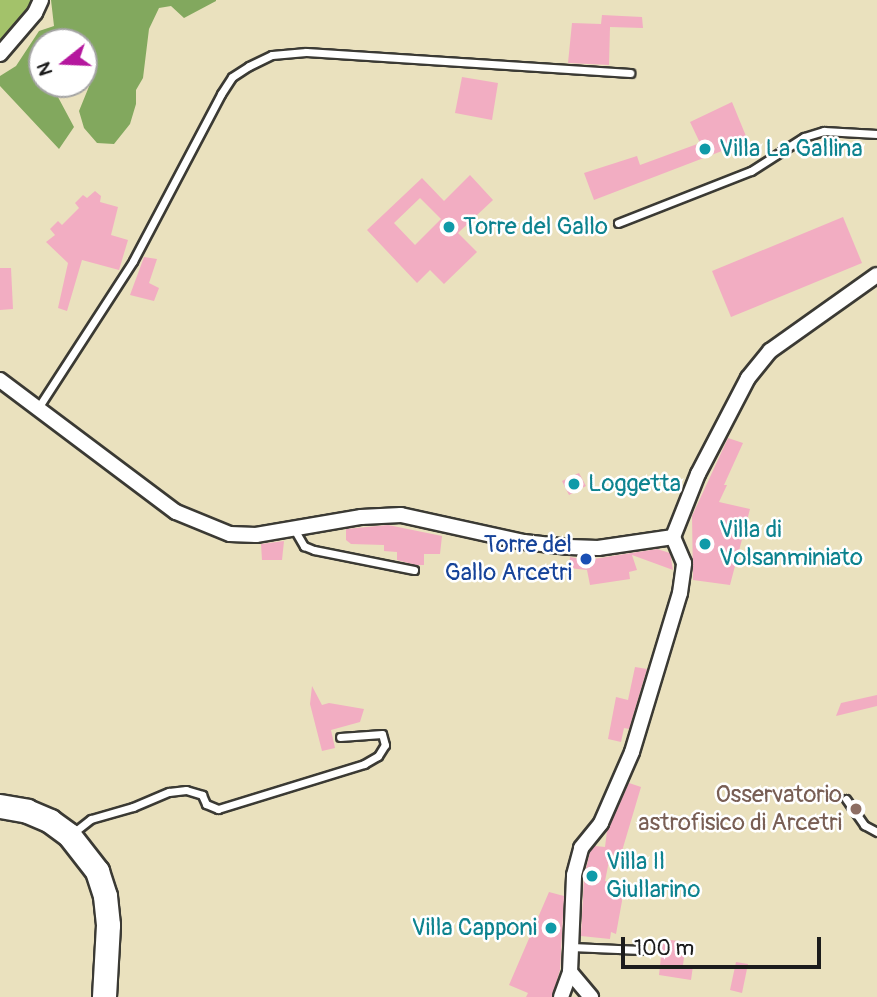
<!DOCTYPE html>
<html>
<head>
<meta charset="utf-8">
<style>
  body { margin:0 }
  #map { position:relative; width:877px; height:997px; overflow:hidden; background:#eae1be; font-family:Pangolin,sans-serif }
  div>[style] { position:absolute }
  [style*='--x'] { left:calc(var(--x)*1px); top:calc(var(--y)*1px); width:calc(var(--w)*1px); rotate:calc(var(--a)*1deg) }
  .green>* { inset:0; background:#a3c26a }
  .forest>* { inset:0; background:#82a85e }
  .building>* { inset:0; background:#f2adc2 }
  .roads { filter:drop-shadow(2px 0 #3b3a34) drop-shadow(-2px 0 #3b3a34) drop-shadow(0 2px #3b3a34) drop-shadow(0 -2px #3b3a34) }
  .service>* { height:7px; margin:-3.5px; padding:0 3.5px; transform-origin:3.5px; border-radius:3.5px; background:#fff }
  .minor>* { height:14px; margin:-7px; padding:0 7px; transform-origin:7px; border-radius:7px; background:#fff }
  .primary>* { height:23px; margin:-11.5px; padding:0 11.5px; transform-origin:11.5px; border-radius:11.5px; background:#fff }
  .dots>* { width:19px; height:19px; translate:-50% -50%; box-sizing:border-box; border:4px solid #fff; border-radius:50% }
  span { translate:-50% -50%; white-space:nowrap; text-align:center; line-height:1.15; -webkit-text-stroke:5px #fff; paint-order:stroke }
  .culture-label { font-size:24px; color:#0d838f }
  .left { translate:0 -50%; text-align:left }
  .right { translate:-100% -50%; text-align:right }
  .transit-label { font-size:24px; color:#164399 }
  .education-label { font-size:24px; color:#785e54 }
  .north { position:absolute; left:28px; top:28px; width:70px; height:70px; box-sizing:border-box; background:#fff; border:2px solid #a4a4a4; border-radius:50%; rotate:252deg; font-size:19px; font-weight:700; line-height:28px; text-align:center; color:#1c1c1c }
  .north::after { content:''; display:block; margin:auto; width:24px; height:32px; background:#b5179e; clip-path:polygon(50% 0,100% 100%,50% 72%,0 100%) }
  .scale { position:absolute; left:621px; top:937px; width:200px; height:32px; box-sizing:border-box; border:4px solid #1c1c1c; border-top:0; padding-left:9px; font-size:21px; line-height:24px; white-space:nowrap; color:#1c1c1c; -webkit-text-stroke:5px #fff; paint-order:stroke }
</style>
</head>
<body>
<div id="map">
  <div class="green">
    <div style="clip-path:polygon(0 0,31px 0,30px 5px,0 41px)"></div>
  </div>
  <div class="forest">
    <div style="clip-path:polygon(51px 0,216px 0,216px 1px,184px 18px,171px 6px,159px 8px,149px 29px,143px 78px,136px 90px,136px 104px,130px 124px,114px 144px,97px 143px,84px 128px,79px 111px,90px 84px,84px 73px,84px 42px,42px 42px,42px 84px,51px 84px,74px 127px,59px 149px,0 86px,0 76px,16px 66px,39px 31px,54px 26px)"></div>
  </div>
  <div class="building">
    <div style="clip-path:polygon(602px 15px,642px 17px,643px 28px,610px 27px,609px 65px,568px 63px,572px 23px,601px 24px)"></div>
    <div style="clip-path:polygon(462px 77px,498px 83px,492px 120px,455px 113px)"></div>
    <div style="clip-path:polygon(732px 102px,748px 141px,594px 200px,584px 173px,637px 156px,640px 165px,700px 143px,690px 122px)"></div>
    <div style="clip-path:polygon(evenodd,470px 175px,493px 200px,458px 233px,477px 252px,444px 284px,430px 270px,417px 283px,367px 230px,422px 178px,444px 201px,470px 175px,420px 198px,441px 219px,415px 245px,394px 223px,420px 198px)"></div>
    <div style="clip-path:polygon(95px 191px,101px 196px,100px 202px,118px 207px,111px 235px,128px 240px,119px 270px,82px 260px,67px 311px,58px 308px,68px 263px,46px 242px,55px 235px,50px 229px,58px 221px,62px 225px,79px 208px,75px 203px,83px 195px,87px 198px)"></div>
    <div style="clip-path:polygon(843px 217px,862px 263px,731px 317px,712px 271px)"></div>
    <div style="clip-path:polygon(144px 257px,157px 259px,149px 283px,159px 288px,154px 301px,130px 295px)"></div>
    <div style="clip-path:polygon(0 268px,11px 268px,13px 309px,0 310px)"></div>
    <div style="clip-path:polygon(728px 438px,743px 443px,724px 485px,727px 485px,719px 502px,750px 509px,730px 585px,693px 580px,692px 516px)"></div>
    <div style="clip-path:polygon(579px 473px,586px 486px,569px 495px,562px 481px)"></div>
    <div style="clip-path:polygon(388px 525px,442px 536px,440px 554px,424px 554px,424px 565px,416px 565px,397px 560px,397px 552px,384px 551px,384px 545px,351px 544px,346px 540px,346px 529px)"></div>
    <div style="clip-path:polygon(284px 541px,282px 560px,262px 560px,261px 544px)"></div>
    <div style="clip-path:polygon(657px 549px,670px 553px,673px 570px,632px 555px,637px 570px,629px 572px,630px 579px,590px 585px,587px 570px,569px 568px,570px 557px,587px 560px)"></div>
    <div style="clip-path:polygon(635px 667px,647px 669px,629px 729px,624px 728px,621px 742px,608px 739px,616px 697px,628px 700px)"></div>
    <div style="clip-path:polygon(312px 686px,322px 705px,329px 703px,364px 709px,360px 722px,331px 730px,335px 748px,322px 751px,310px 704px)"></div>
    <div style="clip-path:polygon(877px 695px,877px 706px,836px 716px,841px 703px)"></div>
    <div style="clip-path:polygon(629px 783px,641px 787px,622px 851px,617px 850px,609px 861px,605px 881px,620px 884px,622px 901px,616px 934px,611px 932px,610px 939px,581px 936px,584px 876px,590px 852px,595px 846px,605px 847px,607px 831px)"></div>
    <div style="clip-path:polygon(549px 892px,564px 896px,560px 970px,552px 997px,526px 997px,528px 993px,509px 985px)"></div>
    <div style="clip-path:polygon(663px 939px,686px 942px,683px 965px,693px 966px,691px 980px,659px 975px)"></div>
    <div style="clip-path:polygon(736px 962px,748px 964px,742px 993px,730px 990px)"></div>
  </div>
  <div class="roads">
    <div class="service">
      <div style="--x:618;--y:223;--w:143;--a:-21.4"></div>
      <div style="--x:751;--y:171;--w:63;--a:-32.7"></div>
      <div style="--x:804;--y:137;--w:21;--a:-17"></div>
      <div style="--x:824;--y:131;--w:53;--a:3.2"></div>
      <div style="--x:38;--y:408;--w:175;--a:-57.1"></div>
      <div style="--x:133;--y:261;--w:189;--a:-62.2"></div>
      <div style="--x:221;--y:94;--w:20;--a:-57"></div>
      <div style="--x:232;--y:77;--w:20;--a:-33"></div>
      <div style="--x:249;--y:66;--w:25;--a:-26"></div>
      <div style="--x:272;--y:55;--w:34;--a:-5"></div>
      <div style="--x:306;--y:52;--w:325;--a:3.7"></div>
      <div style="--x:294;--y:529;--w:20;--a:60"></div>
      <div style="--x:304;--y:546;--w:11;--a:22"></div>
      <div style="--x:314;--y:550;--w:102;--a:11.3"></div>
      <div style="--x:846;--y:799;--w:32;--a:55"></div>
      <div style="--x:864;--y:825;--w:15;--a:28"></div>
      <div style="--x:73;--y:833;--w:23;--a:-38"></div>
      <div style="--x:91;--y:819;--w:44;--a:-15.9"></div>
      <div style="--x:133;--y:807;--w:39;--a:-23"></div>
      <div style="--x:169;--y:792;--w:17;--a:-7"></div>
      <div style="--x:186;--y:790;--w:17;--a:17"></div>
      <div style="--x:202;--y:795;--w:10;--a:66"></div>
      <div style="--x:206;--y:804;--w:13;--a:23"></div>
      <div style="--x:218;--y:809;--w:153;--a:-17.1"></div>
      <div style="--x:364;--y:764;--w:16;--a:-30"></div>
      <div style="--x:378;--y:756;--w:13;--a:-58"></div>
      <div style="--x:385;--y:745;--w:11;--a:-105"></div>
      <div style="--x:382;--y:734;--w:42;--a:175.9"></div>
      <div style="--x:571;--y:947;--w:70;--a:2.5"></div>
    </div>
    <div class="minor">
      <div style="--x:0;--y:54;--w:54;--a:-49.5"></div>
      <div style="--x:35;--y:13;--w:14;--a:-65"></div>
      <div style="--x:0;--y:380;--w:220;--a:36.9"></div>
      <div style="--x:176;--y:512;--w:58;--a:22.2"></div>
      <div style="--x:230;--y:534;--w:26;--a:2"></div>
      <div style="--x:256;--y:535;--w:107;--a:-9.7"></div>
      <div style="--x:361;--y:517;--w:40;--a:-2.9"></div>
      <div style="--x:401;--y:515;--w:126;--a:12.4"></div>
      <div style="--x:524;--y:542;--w:45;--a:6.3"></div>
      <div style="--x:569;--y:547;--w:29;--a:2"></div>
      <div style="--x:598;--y:548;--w:76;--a:-8.3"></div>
      <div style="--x:673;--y:537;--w:68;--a:-68.4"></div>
      <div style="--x:698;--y:474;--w:108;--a:-62.5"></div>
      <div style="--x:748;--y:378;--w:35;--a:-51"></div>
      <div style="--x:770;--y:351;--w:131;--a:-35.4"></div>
      <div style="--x:570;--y:972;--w:33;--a:50"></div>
      <div style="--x:561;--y:997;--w:27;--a:-70"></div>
      <div style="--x:570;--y:972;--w:97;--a:-87.6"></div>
      <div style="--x:574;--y:875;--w:28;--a:-75"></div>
      <div style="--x:581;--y:848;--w:32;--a:-51"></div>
      <div style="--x:601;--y:823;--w:77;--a:-66.4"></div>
      <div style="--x:632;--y:752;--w:166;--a:-73.2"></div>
      <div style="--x:680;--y:593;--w:30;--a:-82"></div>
      <div style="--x:684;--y:563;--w:28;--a:-113"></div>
    </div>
    <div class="primary">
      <div style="--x:0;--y:806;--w:27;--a:10"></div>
      <div style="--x:27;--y:811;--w:25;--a:23"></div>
      <div style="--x:50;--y:821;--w:24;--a:36"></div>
      <div style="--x:69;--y:835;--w:46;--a:52.1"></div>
      <div style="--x:97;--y:871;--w:26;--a:72"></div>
      <div style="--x:105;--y:896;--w:29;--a:84"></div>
      <div style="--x:108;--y:925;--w:72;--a:93.2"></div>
    </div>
  </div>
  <div class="dots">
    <div style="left:705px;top:149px;background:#0f9aa8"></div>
    <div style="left:449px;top:227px;background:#0f9aa8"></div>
    <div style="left:574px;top:484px;background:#0f9aa8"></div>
    <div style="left:705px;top:544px;background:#0f9aa8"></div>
    <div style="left:586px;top:559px;background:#1a4fb4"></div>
    <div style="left:856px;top:809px;background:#8d6e63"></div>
    <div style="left:592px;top:876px;background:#0f9aa8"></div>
    <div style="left:551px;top:928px;background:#0f9aa8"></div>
  </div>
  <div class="culture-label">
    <span class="left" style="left:719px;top:149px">Villa La Gallina</span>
    <span class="left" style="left:463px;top:227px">Torre del Gallo</span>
    <span class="left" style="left:588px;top:484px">Loggetta</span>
    <span class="left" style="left:719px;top:544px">Villa di<br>Volsanminiato</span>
    <span class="left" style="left:606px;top:876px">Villa Il<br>Giullarino</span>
    <span class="right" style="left:537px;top:928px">Villa Capponi</span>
  </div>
  <div class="transit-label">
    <span class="right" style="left:572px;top:559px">Torre del<br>Gallo Arcetri</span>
  </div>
  <div class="education-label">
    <span class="right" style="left:842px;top:809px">Osservatorio<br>astrofisico di Arcetri</span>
  </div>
  <div class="north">N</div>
  <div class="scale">100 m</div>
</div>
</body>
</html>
